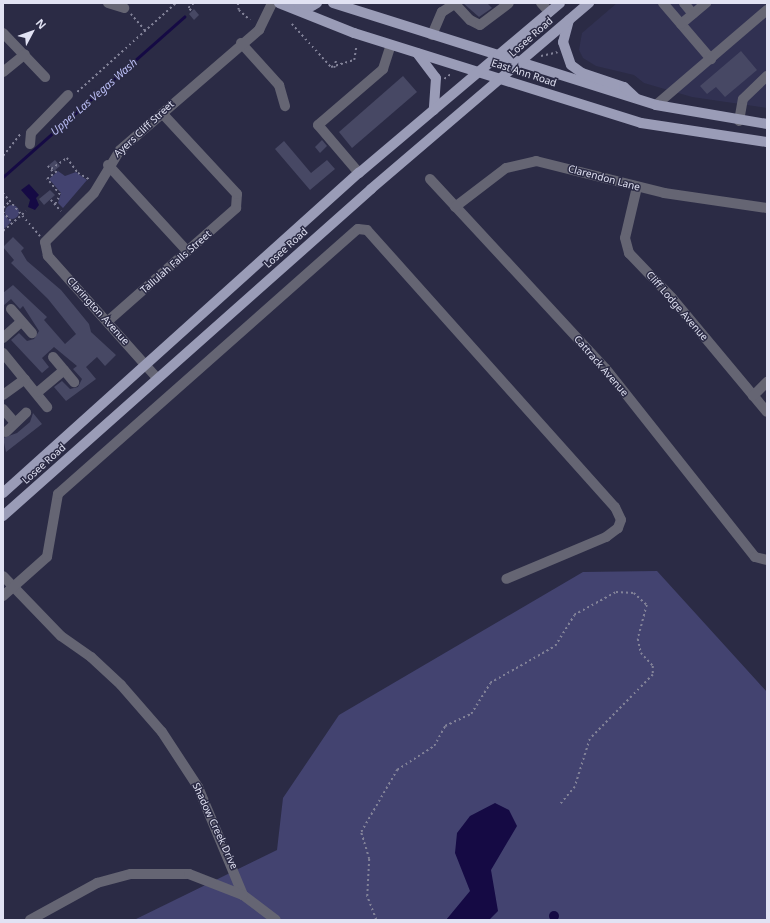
<!DOCTYPE html>
<html>
<head>
<meta charset="utf-8">
<style>
  body { margin:0 }
  #map { position:relative; width:770px; height:923px; overflow:hidden; background:#2b2b45; font-family:"Noto Sans",sans-serif }
  div>[style] { position:absolute }
  [style*='--x'] { left:calc(var(--x)*1px); top:calc(var(--y)*1px); width:calc(var(--w)*1px); rotate:calc(var(--a)*1deg) }
  .built>* { inset:0; background:#313152 }
  .green>* { inset:0; background:#434370 }
  .round { border-radius:50% }
  .water>* { inset:0; background:#150a44 }
  .stream>* { height:2.5px; margin:-1.25px; padding:0 1.25px; transform-origin:1.25px; border-radius:1.25px; background:#150a44 }
  .building>* { inset:0; background:#474864 }
  .path>* { height:1.5px; margin-top:-0.75px; transform-origin:0; background:repeating-linear-gradient(90deg,#828298 0 2px,transparent 0 5px) }
  .minor>* { height:10px; margin:-5px; padding:0 5px; transform-origin:5px; border-radius:5px; background:#656573 }
  .major>* { height:10px; margin:-5px; padding:0 5px; transform-origin:5px; border-radius:5px; background:#9a9cb7 }
  span { translate:-50% -50%; white-space:nowrap; text-align:center; line-height:1.15; -webkit-text-stroke:3px #2b2b45; paint-order:stroke }
  .street-label { font-size:10px; color:#e1e2f3 }
  .water-label { font-size:11px; color:#babdf5; font-style:italic }
  .frame { position:absolute; inset:0; border:4px solid #e1e2f3; pointer-events:none }
  .north { position:absolute; left:12px; top:12px; width:40px; height:40px; -webkit-text-stroke:3px #2b2b45; paint-order:stroke; rotate:49deg; font-size:11px; font-weight:700; line-height:16px; text-align:center; color:#e1e2f3 }
  .north::after { content:''; display:block; margin:auto; width:14px; height:18px; background:#e1e2f3; clip-path:polygon(50% 0,100% 100%,50% 72%,0 100%) }
</style>
</head>
<body>
<div id="map">
  <div class="built">
    <div style="clip-path:polygon(617px 3px,767px 3px,767px 108px,692px 97px,644px 83px,634px 75px,596px 66px,583px 58px,579px 50px,582px 33px)"></div>
  </div>
  <div class="green">
    <div style="clip-path:polygon(58px 171px,65px 176px,76px 172px,87px 180px,63px 208px,58px 203px,61px 193px,49px 179px)"></div>
    <div class="round" style="left:5px;top:205px;width:14px;height:14px"></div>
    <div style="clip-path:polygon(3px 213px,11px 222px,3px 230px)"></div>
    <div style="clip-path:polygon(657px 571px,767px 692px,767px 920px,134px 920px,277px 850px,283px 798px,339px 715px,583px 572px)"></div>
  </div>
  <div class="water">
    <div style="clip-path:polygon(29px 184px,39px 195px,36px 198px,39px 205px,35px 210px,28px 207px,30px 200px,21px 190px)"></div>
    <div style="clip-path:polygon(495px 803px,509px 810px,517px 826px,491px 870px,498px 911px,489px 920px,446px 920px,470px 891px,455px 853px,457px 833px,470px 816px)"></div>
    <div class="round" style="left:549px;top:911px;width:10px;height:10px"></div>
  </div>
  <div class="stream">
    <div style="--x:3;--y:177;--w:242;--a:-41.5"></div>
  </div>
  <div class="building">
    <div style="clip-path:polygon(463px 3px,487px 3px,492px 8px,479px 17px)"></div>
    <div style="clip-path:polygon(194px 9px,199px 15px,194px 20px,189px 14px)"></div>
    <div style="clip-path:polygon(741px 51px,757px 70px,725px 97px,716px 87px,707px 94px,700px 86px)"></div>
    <div style="clip-path:polygon(403px 76px,417px 92px,352px 148px,339px 132px)"></div>
    <div style="clip-path:polygon(322px 140px,327px 146px,320px 153px,315px 147px)"></div>
    <div style="clip-path:polygon(284px 141px,311px 173px,327px 160px,335px 169px,310px 190px,275px 149px)"></div>
    <div style="clip-path:polygon(55px 160px,60px 166px,54px 171px,49px 165px)"></div>
    <div style="clip-path:polygon(50px 190px,55px 195px,44px 205px,39px 199px)"></div>
    <div style="clip-path:polygon(13px 237px,24px 248px,21px 251px,27px 261px,61px 290px,89px 324px,91px 332px,116px 355px,105px 366px,97px 357px,86px 367px,96px 379px,66px 401px,54px 387px,62px 381px,70px 389px,78px 387px,82px 379px,73px 369px,77px 366px,54px 347px,42px 358px,49px 367px,42px 373px,11px 340px,19px 333px,27px 341px,34px 339px,39px 331px,23px 306px,20px 309px,11px 299px,3px 306px,3px 293px,13px 285px,47px 317px,44px 320px,65px 344px,76px 334px,48px 299px,11px 263px,14px 260px,3px 247px)"></div>
    <div style="clip-path:polygon(33px 413px,42px 424px,6px 452px,3px 438px,17px 433px,30px 422px)"></div>
  </div>
  <div class="path">
    <div style="--x:206;--y:3;--w:6;--a:0"></div>
    <div style="--x:238;--y:3;--w:7;--a:82"></div>
    <div style="--x:239;--y:10;--w:15;--a:42"></div>
    <div style="--x:191;--y:11;--w:4;--a:-135"></div>
    <div style="--x:188;--y:8;--w:8;--a:-40"></div>
    <div style="--x:131;--y:14;--w:23;--a:49"></div>
    <div style="--x:292;--y:24;--w:58;--a:47.8"></div>
    <div style="--x:331;--y:67;--w:24;--a:-17"></div>
    <div style="--x:354;--y:60;--w:13;--a:-81"></div>
    <div style="--x:541;--y:56;--w:17;--a:-13"></div>
    <div style="--x:334;--y:68;--w:8;--a:-76"></div>
    <div style="--x:444;--y:79;--w:10;--a:-37"></div>
    <div style="--x:77;--y:92;--w:133;--a:-42"></div>
    <div style="--x:3;--y:156;--w:29;--a:-52"></div>
    <div style="--x:48;--y:166;--w:9;--a:49"></div>
    <div style="--x:51;--y:169;--w:19;--a:-35"></div>
    <div style="--x:67;--y:158;--w:19;--a:54"></div>
    <div style="--x:78;--y:173;--w:13;--a:29"></div>
    <div style="--x:3;--y:193;--w:57;--a:49.3"></div>
    <div style="--x:51;--y:200;--w:15;--a:48"></div>
    <div style="--x:55;--y:204;--w:10;--a:-61"></div>
    <div style="--x:60;--y:195;--w:21;--a:-129"></div>
    <div style="--x:47;--y:179;--w:14;--a:-39"></div>
    <div style="--x:3;--y:208;--w:10;--a:-45"></div>
    <div style="--x:3;--y:212;--w:15;--a:48"></div>
    <div style="--x:3;--y:231;--w:30;--a:-41"></div>
    <div style="--x:376;--y:920;--w:26;--a:-111"></div>
    <div style="--x:367;--y:896;--w:37;--a:-87"></div>
    <div style="--x:369;--y:859;--w:28;--a:-107"></div>
    <div style="--x:361;--y:832;--w:72;--a:-59.9"></div>
    <div style="--x:397;--y:770;--w:44;--a:-33"></div>
    <div style="--x:434;--y:746;--w:23;--a:-61"></div>
    <div style="--x:445;--y:726;--w:29;--a:-25"></div>
    <div style="--x:471;--y:714;--w:36;--a:-58"></div>
    <div style="--x:490;--y:683;--w:75;--a:-29.6"></div>
    <div style="--x:555;--y:646;--w:36;--a:-58"></div>
    <div style="--x:574;--y:615;--w:48;--a:-28.7"></div>
    <div style="--x:616;--y:592;--w:18;--a:3"></div>
    <div style="--x:634;--y:593;--w:18;--a:43"></div>
    <div style="--x:647;--y:605;--w:35;--a:105"></div>
    <div style="--x:638;--y:639;--w:14;--a:78"></div>
    <div style="--x:641;--y:653;--w:18;--a:47"></div>
    <div style="--x:653;--y:666;--w:9;--a:90"></div>
    <div style="--x:653;--y:675;--w:90;--a:134.5"></div>
    <div style="--x:590;--y:739;--w:50;--a:107.4"></div>
    <div style="--x:575;--y:787;--w:23;--a:130"></div>
  </div>
  <div class="minor">
    <div style="--x:108;--y:3;--w:17;--a:17"></div>
    <div style="--x:541;--y:3;--w:12;--a:48"></div>
    <div style="--x:663;--y:3;--w:74;--a:49.4"></div>
    <div style="--x:684;--y:3;--w:14;--a:51"></div>
    <div style="--x:455;--y:4;--w:22;--a:47"></div>
    <div style="--x:470;--y:20;--w:11;--a:27"></div>
    <div style="--x:480;--y:25;--w:36;--a:-37"></div>
    <div style="--x:681;--y:24;--w:33;--a:-40"></div>
    <div style="--x:3;--y:33;--w:61;--a:46.3"></div>
    <div style="--x:432;--y:35;--w:25;--a:-67"></div>
    <div style="--x:442;--y:12;--w:17;--a:-33"></div>
    <div style="--x:241;--y:43;--w:57;--a:47.9"></div>
    <div style="--x:279;--y:85;--w:22;--a:74"></div>
    <div style="--x:3;--y:72;--w:28;--a:-39"></div>
    <div style="--x:656;--y:105;--w:146;--a:-40.6"></div>
    <div style="--x:739;--y:121;--w:22;--a:-80"></div>
    <div style="--x:743;--y:99;--w:33;--a:-44"></div>
    <div style="--x:30;--y:144;--w:11;--a:-85"></div>
    <div style="--x:31;--y:133;--w:53;--a:-45.8"></div>
    <div style="--x:108;--y:165;--w:117;--a:47.4"></div>
    <div style="--x:359;--y:173;--w:63;--a:-130.5"></div>
    <div style="--x:318;--y:125;--w:86;--a:-40.7"></div>
    <div style="--x:383;--y:69;--w:25;--a:-72"></div>
    <div style="--x:430;--y:179;--w:259;--a:47.2"></div>
    <div style="--x:606;--y:369;--w:240;--a:51.6"></div>
    <div style="--x:755;--y:557;--w:12;--a:14"></div>
    <div style="--x:637;--y:187;--w:52;--a:103.2"></div>
    <div style="--x:625;--y:238;--w:16;--a:75"></div>
    <div style="--x:629;--y:253;--w:62;--a:46.3"></div>
    <div style="--x:672;--y:298;--w:148;--a:50.2"></div>
    <div style="--x:455;--y:207;--w:64;--a:-37.4"></div>
    <div style="--x:506;--y:168;--w:31;--a:-13"></div>
    <div style="--x:536;--y:161;--w:132;--a:14"></div>
    <div style="--x:664;--y:193;--w:104;--a:8.3"></div>
    <div style="--x:11;--y:309;--w:32;--a:49"></div>
    <div style="--x:108;--y:321;--w:171;--a:-41.4"></div>
    <div style="--x:236;--y:208;--w:14;--a:-86"></div>
    <div style="--x:237;--y:194;--w:110;--a:-132.8"></div>
    <div style="--x:3;--y:338;--w:24;--a:-42"></div>
    <div style="--x:3;--y:353;--w:70;--a:50.8"></div>
    <div style="--x:53;--y:357;--w:33;--a:50"></div>
    <div style="--x:157;--y:378;--w:164;--a:-131.8"></div>
    <div style="--x:48;--y:256;--w:14;--a:-102"></div>
    <div style="--x:45;--y:242;--w:69;--a:-45"></div>
    <div style="--x:94;--y:193;--w:50;--a:-58.8"></div>
    <div style="--x:120;--y:150;--w:184;--a:-40.8"></div>
    <div style="--x:259;--y:30;--w:30;--a:-64"></div>
    <div style="--x:38;--y:392;--w:34;--a:-40"></div>
    <div style="--x:3;--y:395;--w:27;--a:-36"></div>
    <div style="--x:753;--y:396;--w:20;--a:-45"></div>
    <div style="--x:3;--y:409;--w:18;--a:49"></div>
    <div style="--x:6;--y:432;--w:28;--a:-44"></div>
    <div style="--x:3;--y:576;--w:83;--a:46"></div>
    <div style="--x:61;--y:636;--w:37;--a:35"></div>
    <div style="--x:91;--y:657;--w:41;--a:43"></div>
    <div style="--x:121;--y:685;--w:62;--a:48.9"></div>
    <div style="--x:162;--y:732;--w:66;--a:56.8"></div>
    <div style="--x:198;--y:787;--w:117;--a:67.4"></div>
    <div style="--x:243;--y:895;--w:41;--a:37.1"></div>
    <div style="--x:3;--y:596;--w:59;--a:-41.6"></div>
    <div style="--x:47;--y:557;--w:64;--a:-80.1"></div>
    <div style="--x:58;--y:494;--w:400;--a:-41.5"></div>
    <div style="--x:358;--y:229;--w:9;--a:6"></div>
    <div style="--x:367;--y:230;--w:372;--a:48.2"></div>
    <div style="--x:615;--y:507;--w:14;--a:65"></div>
    <div style="--x:621;--y:520;--w:9;--a:111"></div>
    <div style="--x:618;--y:528;--w:15;--a:143"></div>
    <div style="--x:606;--y:537;--w:108;--a:157.2"></div>
    <div style="--x:30;--y:920;--w:77;--a:-28.9"></div>
    <div style="--x:97;--y:883;--w:35;--a:-15"></div>
    <div style="--x:131;--y:874;--w:58;--a:0"></div>
    <div style="--x:189;--y:874;--w:58;--a:21.3"></div>
  </div>
  <div class="major">
    <div style="--x:279;--y:3;--w:81;--a:21.8"></div>
    <div style="--x:354;--y:33;--w:301;--a:17.4"></div>
    <div style="--x:641;--y:123;--w:127;--a:8.6"></div>
    <div style="--x:298;--y:3;--w:14;--a:12"></div>
    <div style="--x:312;--y:6;--w:6;--a:-31"></div>
    <div style="--x:333;--y:3;--w:339;--a:17.5"></div>
    <div style="--x:656;--y:105;--w:113;--a:9.7"></div>
    <div style="--x:569;--y:20;--w:23;--a:105"></div>
    <div style="--x:563;--y:42;--w:24;--a:71"></div>
    <div style="--x:571;--y:65;--w:14;--a:36"></div>
    <div style="--x:582;--y:73;--w:44;--a:18.4"></div>
    <div style="--x:624;--y:87;--w:16;--a:43"></div>
    <div style="--x:417;--y:53;--w:31;--a:53"></div>
    <div style="--x:436;--y:78;--w:32;--a:94"></div>
    <div style="--x:3;--y:493;--w:479;--a:-42"></div>
    <div style="--x:359;--y:173;--w:263;--a:-40.2"></div>
    <div style="--x:3;--y:516;--w:492;--a:-41.6"></div>
    <div style="--x:371;--y:189;--w:287;--a:-40.5"></div>
  </div>
  <div class="street-label">
    <span style="left:531px;top:37px;rotate:-41deg">Losee Road</span>
    <span style="left:524px;top:73px;rotate:18deg">East Ann Road</span>
    <span style="left:144px;top:129px;rotate:-43deg">Ayers Cliff Street</span>
    <span style="left:604px;top:178px;rotate:15deg">Clarendon Lane</span>
    <span style="left:286px;top:248px;rotate:-42deg">Losee Road</span>
    <span style="left:176px;top:262px;rotate:-41deg">Tallulah Falls Street</span>
    <span style="left:677px;top:306px;rotate:49deg">Cliff Lodge Avenue</span>
    <span style="left:98px;top:311px;rotate:48deg">Clarington Avenue</span>
    <span style="left:601px;top:366px;rotate:49deg">Cattrack Avenue</span>
    <span style="left:44px;top:464px;rotate:-42deg">Losee Road</span>
    <span style="left:215px;top:826px;rotate:65deg">Shadow Creek Drive</span>
  </div>
  <div class="water-label">
    <span style="left:94px;top:97px;rotate:-41deg">Upper Las Vegas Wash</span>
  </div>
  <div class="frame"></div>
  <div class="north">N</div>
</div>
</body>
</html>
